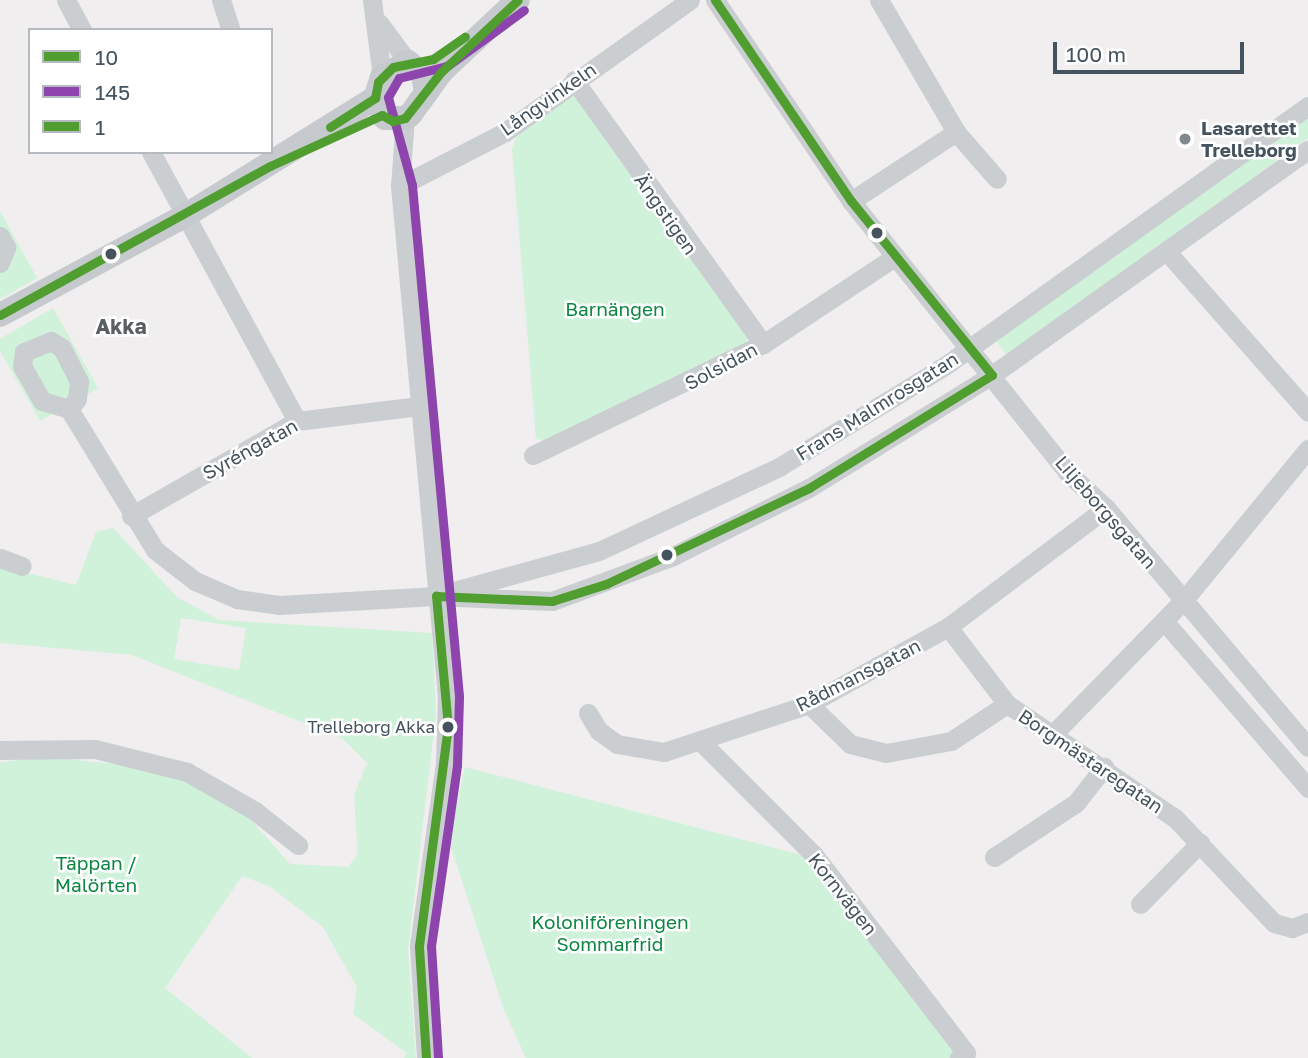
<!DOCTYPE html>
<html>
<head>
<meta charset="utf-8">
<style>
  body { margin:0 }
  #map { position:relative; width:1308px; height:1058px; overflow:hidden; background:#f0eeee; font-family:"Golos Text",sans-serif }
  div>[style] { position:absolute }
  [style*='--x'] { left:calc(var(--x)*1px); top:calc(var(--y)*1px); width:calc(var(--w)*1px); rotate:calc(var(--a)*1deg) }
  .green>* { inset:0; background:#d0f1da }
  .minor>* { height:19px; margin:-9.5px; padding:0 9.5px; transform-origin:9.5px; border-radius:9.5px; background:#caced0 }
  .major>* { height:24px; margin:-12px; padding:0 12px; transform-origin:12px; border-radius:12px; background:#c6cace }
  .bus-1>* { height:9px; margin:-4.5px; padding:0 4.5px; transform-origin:4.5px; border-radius:4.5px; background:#509e2f }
  .bus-2>* { height:9px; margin:-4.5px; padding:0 4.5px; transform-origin:4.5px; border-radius:4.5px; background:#8e44ad }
  .bus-3>* { height:9px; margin:-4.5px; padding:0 4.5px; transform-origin:4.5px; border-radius:4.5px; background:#509e2f }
  .dots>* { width:19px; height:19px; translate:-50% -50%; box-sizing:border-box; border:4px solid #fff; border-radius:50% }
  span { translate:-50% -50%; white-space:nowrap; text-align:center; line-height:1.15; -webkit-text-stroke:5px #fff; paint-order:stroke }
  .bus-label { font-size:17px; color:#44535d }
  .right { translate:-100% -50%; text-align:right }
  .street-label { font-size:19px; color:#44535d }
  .poi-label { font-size:19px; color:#44535d; font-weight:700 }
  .left { translate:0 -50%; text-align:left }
  .park-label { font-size:19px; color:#0c8741 }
  .neighbourhood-label { font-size:21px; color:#595e63; font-weight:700 }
  .legend { position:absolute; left:28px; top:28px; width:245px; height:126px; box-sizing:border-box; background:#fff; border:2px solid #b4babe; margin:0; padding:9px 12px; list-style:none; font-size:21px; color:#44535d }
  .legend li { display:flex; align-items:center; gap:14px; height:35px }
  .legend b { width:35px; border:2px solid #b4babe }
  .scale { position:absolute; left:1053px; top:42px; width:191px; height:32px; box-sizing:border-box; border:4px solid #44535d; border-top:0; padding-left:9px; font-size:21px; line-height:24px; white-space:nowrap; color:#44535d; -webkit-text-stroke:5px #fff; paint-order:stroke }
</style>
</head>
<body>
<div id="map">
  <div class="green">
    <div style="clip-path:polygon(575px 94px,747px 335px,748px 345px,550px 441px,536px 439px,512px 149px,520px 126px)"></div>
    <div style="clip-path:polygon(1308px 115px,1308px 138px,1007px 355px,994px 339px)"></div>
    <div style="clip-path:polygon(0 211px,37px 278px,0 299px)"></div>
    <div style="clip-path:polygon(53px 308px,98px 388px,40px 421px,0 351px,0 339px)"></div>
    <div style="clip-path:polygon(evenodd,113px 528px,177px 597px,219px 620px,432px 633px,436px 714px,408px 950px,416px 1058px,404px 1058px,407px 1053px,353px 1014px,357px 987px,323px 927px,269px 886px,242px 876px,165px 988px,252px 1058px,0 1058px,0 762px,47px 757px,125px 765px,186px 781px,244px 812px,290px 864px,348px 867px,358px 854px,354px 795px,367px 763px,342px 738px,132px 655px,0 643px,0 566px,76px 585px,96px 532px,113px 528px,181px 618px,246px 628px,239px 670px,174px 659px,181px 618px)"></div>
    <div style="clip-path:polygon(465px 767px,809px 857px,961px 1058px,526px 1058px,504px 1010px,449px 841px)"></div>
  </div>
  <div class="minor">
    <div style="--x:66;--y:0;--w:34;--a:62"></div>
    <div style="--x:221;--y:0;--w:32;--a:72"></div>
    <div style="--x:372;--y:0;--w:78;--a:82.6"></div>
    <div style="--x:715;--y:0;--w:243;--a:55.9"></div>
    <div style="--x:851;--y:201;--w:347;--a:51.4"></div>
    <div style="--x:1067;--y:472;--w:53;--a:42.7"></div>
    <div style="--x:1106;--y:508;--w:313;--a:49.8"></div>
    <div style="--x:879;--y:0;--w:153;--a:59.7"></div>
    <div style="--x:956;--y:132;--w:62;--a:48.9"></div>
    <div style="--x:379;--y:23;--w:49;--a:53.4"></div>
    <div style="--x:574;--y:80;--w:325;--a:54.4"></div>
    <div style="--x:405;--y:118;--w:68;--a:94.2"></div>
    <div style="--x:400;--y:186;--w:513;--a:84.74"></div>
    <div style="--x:447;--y:697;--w:66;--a:91.7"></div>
    <div style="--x:445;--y:763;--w:185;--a:98.1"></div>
    <div style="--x:419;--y:946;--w:112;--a:86.4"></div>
    <div style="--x:151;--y:152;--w:306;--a:61.5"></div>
    <div style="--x:400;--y:186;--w:118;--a:-27.2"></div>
    <div style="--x:505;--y:132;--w:227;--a:-35.5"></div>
    <div style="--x:851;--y:201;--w:126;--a:-33.3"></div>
    <div style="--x:0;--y:236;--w:13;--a:61"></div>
    <div style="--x:6;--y:247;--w:17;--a:111"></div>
    <div style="--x:1168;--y:253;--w:212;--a:48.6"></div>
    <div style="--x:51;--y:341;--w:13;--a:32"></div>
    <div style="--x:62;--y:348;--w:38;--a:63"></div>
    <div style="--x:79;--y:382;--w:17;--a:97"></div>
    <div style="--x:77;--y:399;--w:13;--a:129"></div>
    <div style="--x:69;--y:409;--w:28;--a:-163"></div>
    <div style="--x:42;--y:401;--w:40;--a:-119.7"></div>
    <div style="--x:22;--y:366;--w:14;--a:-82"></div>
    <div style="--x:24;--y:352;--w:29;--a:-22"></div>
    <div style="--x:69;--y:409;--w:165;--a:58.6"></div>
    <div style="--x:155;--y:550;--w:51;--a:37.8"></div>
    <div style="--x:195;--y:581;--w:46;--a:23.2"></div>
    <div style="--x:237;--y:599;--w:42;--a:8.1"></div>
    <div style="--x:279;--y:605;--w:157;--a:-3.3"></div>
    <div style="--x:436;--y:596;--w:116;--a:2.5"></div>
    <div style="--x:552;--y:601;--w:127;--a:-20.3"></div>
    <div style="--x:671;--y:557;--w:154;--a:-26.6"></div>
    <div style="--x:809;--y:488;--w:215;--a:-31.7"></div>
    <div style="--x:992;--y:375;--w:388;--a:-35.5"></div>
    <div style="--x:533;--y:455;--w:255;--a:-25.8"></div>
    <div style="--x:763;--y:344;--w:159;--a:-33.5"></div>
    <div style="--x:131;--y:516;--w:191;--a:-29.8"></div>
    <div style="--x:297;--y:421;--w:123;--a:-7"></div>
    <div style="--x:0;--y:558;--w:23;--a:20"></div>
    <div style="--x:454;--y:591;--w:150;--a:-15.4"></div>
    <div style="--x:599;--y:551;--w:199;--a:-25"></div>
    <div style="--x:779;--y:467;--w:196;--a:-31.4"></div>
    <div style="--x:946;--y:365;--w:445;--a:-35.6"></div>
    <div style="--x:1164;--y:621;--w:221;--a:49.2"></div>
    <div style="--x:948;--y:627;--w:97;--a:52.5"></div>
    <div style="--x:1007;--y:704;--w:203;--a:34.2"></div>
    <div style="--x:1175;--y:818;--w:144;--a:46.7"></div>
    <div style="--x:1274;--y:923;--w:19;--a:16"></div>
    <div style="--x:1292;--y:928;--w:17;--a:-21"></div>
    <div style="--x:809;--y:704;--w:57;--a:44.3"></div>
    <div style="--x:850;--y:744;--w:37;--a:14"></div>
    <div style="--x:886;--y:753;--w:66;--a:-10.5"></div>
    <div style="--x:951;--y:741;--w:67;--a:-33.5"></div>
    <div style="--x:588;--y:713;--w:21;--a:59"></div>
    <div style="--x:599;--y:731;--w:22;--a:36"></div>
    <div style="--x:617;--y:744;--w:48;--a:9.7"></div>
    <div style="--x:664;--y:752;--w:153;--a:-18.3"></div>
    <div style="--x:809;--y:704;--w:159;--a:-29"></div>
    <div style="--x:948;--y:627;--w:198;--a:-37"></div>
    <div style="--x:1054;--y:733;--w:185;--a:-45.7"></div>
    <div style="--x:1183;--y:601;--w:197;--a:-50.6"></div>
    <div style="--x:700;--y:741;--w:161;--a:45"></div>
    <div style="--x:814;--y:855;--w:250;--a:52.5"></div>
    <div style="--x:966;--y:1053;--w:9;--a:144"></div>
    <div style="--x:0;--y:750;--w:95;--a:-0.6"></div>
    <div style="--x:95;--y:749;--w:95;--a:14"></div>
    <div style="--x:187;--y:772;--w:78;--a:29.8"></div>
    <div style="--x:255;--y:811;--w:55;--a:38.3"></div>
    <div style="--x:994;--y:857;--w:98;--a:-33.4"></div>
    <div style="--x:1076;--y:803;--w:46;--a:-52.1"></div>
    <div style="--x:1140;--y:904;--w:86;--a:-45.5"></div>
  </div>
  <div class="major">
    <div style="--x:426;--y:93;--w:18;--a:-99"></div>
    <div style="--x:423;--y:75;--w:20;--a:-139"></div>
    <div style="--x:408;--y:62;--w:30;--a:150"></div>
    <div style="--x:382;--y:77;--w:22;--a:108"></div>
    <div style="--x:375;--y:98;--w:22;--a:63"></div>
    <div style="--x:385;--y:118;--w:20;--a:0"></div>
    <div style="--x:405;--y:118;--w:6;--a:-31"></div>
    <div style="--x:410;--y:115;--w:19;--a:-54"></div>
    <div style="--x:421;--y:100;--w:34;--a:-54"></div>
    <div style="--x:441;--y:72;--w:105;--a:-43.1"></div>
    <div style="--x:0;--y:315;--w:213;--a:-28.2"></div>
    <div style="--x:188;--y:214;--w:220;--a:-31.8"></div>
  </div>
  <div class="bus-1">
    <div style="--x:436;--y:596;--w:116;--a:2.5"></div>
    <div style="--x:552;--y:601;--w:57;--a:-17.5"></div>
    <div style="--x:606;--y:584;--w:225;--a:-25.3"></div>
    <div style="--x:809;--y:488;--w:215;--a:-31.7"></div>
    <div style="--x:992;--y:375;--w:224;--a:-129"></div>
    <div style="--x:851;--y:201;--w:243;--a:-124.1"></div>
    <div style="--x:426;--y:1058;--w:112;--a:-93.6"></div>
    <div style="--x:419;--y:946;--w:221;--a:-82.5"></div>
    <div style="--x:448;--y:727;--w:132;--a:-95.2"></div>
  </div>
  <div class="bus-2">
    <div style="--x:438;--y:1057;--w:111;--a:-93.6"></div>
    <div style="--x:431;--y:946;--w:183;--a:-81.8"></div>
    <div style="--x:457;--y:765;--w:69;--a:-88.3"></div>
    <div style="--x:459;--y:696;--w:513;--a:-95.26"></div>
    <div style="--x:412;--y:185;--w:91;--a:-105.3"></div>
    <div style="--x:388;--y:97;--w:22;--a:-60"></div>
    <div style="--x:399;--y:78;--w:49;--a:-14"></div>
    <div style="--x:447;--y:66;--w:95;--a:-36"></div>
  </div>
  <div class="bus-3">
    <div style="--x:330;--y:127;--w:54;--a:-32.8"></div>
    <div style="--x:375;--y:98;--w:16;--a:-79"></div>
    <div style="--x:378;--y:82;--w:21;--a:-45"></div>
    <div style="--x:393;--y:67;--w:41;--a:-11.3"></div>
    <div style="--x:433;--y:59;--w:39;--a:-35"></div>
    <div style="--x:0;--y:315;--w:308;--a:-28.9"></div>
    <div style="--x:270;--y:166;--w:123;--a:-24.5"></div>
    <div style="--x:382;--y:115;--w:13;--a:29"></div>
    <div style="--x:393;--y:121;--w:12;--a:-14"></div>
    <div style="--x:405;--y:118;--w:58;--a:-52"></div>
    <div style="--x:441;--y:72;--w:105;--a:-43.1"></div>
  </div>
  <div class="dots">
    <div style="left:1185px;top:139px;background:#808990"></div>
    <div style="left:877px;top:233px;background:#44535d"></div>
    <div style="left:111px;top:254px;background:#44535d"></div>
    <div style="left:667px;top:555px;background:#44535d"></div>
    <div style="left:448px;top:727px;background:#44535d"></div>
  </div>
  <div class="bus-label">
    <span class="right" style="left:435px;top:727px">Trelleborg Akka</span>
  </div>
  <div class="street-label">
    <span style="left:548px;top:99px;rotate:-35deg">Långvinkeln</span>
    <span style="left:666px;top:214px;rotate:55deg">Ängstigen</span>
    <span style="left:721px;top:366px;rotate:-28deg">Solsidan</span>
    <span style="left:877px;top:406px;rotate:-32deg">Frans Malmrosgatan</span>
    <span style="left:250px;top:449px;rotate:-29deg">Syréngatan</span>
    <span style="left:1106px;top:512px;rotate:49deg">Liljeborgsgatan</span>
    <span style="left:858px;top:675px;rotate:-27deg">Rådmansgatan</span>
    <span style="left:1091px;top:761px;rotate:34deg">Borgmästaregatan</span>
    <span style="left:843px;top:894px;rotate:52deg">Kornvägen</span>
  </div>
  <div class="poi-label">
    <span class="left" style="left:1201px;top:139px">Lasarettet<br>Trelleborg</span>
  </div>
  <div class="park-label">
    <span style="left:615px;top:309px">Barnängen</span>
    <span style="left:96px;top:874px">Täppan /<br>Malörten</span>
    <span style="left:610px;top:933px">Koloniföreningen<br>Sommarfrid</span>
  </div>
  <div class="neighbourhood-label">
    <span style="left:121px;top:326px">Akka</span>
  </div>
  <ul class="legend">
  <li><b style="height:9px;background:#509e2f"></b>10</li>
  <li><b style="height:9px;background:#8e44ad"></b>145</li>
  <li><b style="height:9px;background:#509e2f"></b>1</li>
  </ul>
  <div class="scale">100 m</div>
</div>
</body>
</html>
